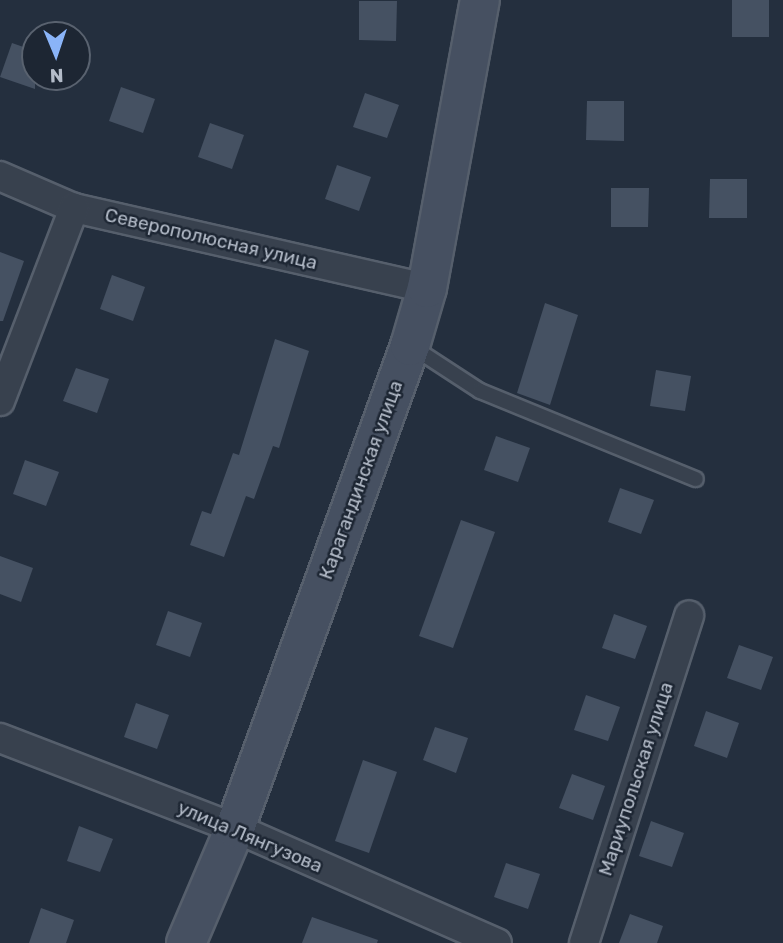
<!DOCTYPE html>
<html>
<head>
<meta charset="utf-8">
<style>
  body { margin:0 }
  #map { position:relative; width:783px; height:943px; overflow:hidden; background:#242f3e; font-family:Rubik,sans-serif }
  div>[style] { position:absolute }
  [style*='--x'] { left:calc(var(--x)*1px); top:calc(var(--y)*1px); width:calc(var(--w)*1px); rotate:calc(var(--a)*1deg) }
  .building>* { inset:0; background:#455162 }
  .roads { filter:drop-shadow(2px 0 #565f6c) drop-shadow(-2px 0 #565f6c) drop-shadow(0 2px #565f6c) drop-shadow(0 -2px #565f6c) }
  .lane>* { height:14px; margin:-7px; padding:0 7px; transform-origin:7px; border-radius:7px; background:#38414e }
  .street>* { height:28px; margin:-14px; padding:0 14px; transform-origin:14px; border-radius:14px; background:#38414e }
  .secondary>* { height:38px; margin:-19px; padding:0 19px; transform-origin:19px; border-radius:19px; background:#465061 }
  span { translate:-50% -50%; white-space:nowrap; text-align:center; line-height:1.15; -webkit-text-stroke:5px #1d2633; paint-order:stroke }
  .street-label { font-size:19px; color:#b4bcc9 }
  .north { position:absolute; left:21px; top:21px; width:70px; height:70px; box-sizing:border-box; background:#1d2633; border:2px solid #59626f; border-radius:50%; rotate:178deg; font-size:19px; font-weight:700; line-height:28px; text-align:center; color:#b4bcc9 }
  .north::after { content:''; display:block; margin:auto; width:24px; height:32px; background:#8ab4f8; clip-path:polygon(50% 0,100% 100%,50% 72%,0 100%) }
</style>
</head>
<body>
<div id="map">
  <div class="building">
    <div style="clip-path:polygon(732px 0,769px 0,769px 37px,732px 37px)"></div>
    <div style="clip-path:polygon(359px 1px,397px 1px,396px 41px,359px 40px)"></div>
    <div style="clip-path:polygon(12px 43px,35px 51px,35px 89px,0 77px)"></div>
    <div style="clip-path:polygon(121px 87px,155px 99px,143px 133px,109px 121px)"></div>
    <div style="clip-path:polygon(365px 93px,399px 105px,387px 138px,353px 127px)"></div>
    <div style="clip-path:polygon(587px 101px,624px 101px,624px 141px,586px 140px)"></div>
    <div style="clip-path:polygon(210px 123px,244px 135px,232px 169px,198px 157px)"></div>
    <div style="clip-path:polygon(337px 165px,371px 177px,359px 211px,325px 199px)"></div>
    <div style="clip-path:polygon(710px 179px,747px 179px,747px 218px,709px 218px)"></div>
    <div style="clip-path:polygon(611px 188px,649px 188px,648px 227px,611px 227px)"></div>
    <div style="clip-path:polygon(0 252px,24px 261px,3px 321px,0 321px)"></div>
    <div style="clip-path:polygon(112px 275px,145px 287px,133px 321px,100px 309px)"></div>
    <div style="clip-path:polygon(545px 303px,578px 315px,550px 405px,517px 393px)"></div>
    <div style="clip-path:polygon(275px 339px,309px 351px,279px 448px,273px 446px,254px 499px,246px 496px,224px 557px,190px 545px,202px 511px,211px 514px,233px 453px,239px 455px)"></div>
    <div style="clip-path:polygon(76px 368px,109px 379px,97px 413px,63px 401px)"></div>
    <div style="clip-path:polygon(656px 370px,691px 376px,685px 411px,650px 406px)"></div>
    <div style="clip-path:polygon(496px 436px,530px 448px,518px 482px,484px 470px)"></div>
    <div style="clip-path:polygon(25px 460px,59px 472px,46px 506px,13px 494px)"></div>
    <div style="clip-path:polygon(620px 488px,654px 500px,641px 534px,608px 522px)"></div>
    <div style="clip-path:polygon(461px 520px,495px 532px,453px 648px,419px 636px)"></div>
    <div style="clip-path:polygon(0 556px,33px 568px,21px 602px,0 594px)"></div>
    <div style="clip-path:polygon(168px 611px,202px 623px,190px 657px,156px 645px)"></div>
    <div style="clip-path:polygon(614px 614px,647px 626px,635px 659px,602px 648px)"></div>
    <div style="clip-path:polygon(739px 645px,773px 657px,761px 690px,727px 678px)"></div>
    <div style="clip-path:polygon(586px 695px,620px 707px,608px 741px,574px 730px)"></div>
    <div style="clip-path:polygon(136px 703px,169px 715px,157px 749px,124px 737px)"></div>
    <div style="clip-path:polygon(706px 711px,739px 723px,727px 758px,694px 746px)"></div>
    <div style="clip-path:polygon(435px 727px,468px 738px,456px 773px,423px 760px)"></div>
    <div style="clip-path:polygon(363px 760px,397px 772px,369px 853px,335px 841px)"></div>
    <div style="clip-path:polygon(572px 774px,605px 786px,593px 820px,559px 808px)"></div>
    <div style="clip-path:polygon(651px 821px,684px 833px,672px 867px,639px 856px)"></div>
    <div style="clip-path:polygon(79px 826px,113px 839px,100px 872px,67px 861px)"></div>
    <div style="clip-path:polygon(506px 863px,540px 874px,528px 909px,494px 897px)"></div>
    <div style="clip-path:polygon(41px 908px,74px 920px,66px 943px,29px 943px)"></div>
    <div style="clip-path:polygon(630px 914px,663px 926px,657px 943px,619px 943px)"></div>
    <div style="clip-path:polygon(312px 917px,378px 940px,377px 943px,302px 943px)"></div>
  </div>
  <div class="roads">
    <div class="lane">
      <div style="--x:411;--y:346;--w:82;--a:33.1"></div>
      <div style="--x:480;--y:391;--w:233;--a:22.2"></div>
    </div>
    <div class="street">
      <div style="--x:0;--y:176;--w:81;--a:23.4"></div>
      <div style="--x:74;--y:208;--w:362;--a:12.8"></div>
      <div style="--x:0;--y:401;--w:207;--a:-69"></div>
      <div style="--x:0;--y:738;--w:252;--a:21"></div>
      <div style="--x:235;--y:828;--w:286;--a:23.7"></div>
      <div style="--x:584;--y:943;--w:344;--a:-72.2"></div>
    </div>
    <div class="secondary">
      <div style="--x:186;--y:943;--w:125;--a:-66.9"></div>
      <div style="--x:235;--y:828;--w:513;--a:-70.05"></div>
      <div style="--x:410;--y:346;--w:60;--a:-73.7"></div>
      <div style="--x:427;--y:288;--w:293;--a:-79.6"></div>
    </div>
  </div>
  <div class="street-label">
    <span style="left:211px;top:239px;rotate:13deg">Северополюсная улица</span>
    <span style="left:361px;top:480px;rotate:-70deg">Карагандинская улица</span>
    <span style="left:636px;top:779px;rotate:-72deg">Мариупольская улица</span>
    <span style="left:250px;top:837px;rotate:23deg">улица Лянгузова</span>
  </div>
  <div class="north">N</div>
</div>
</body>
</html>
